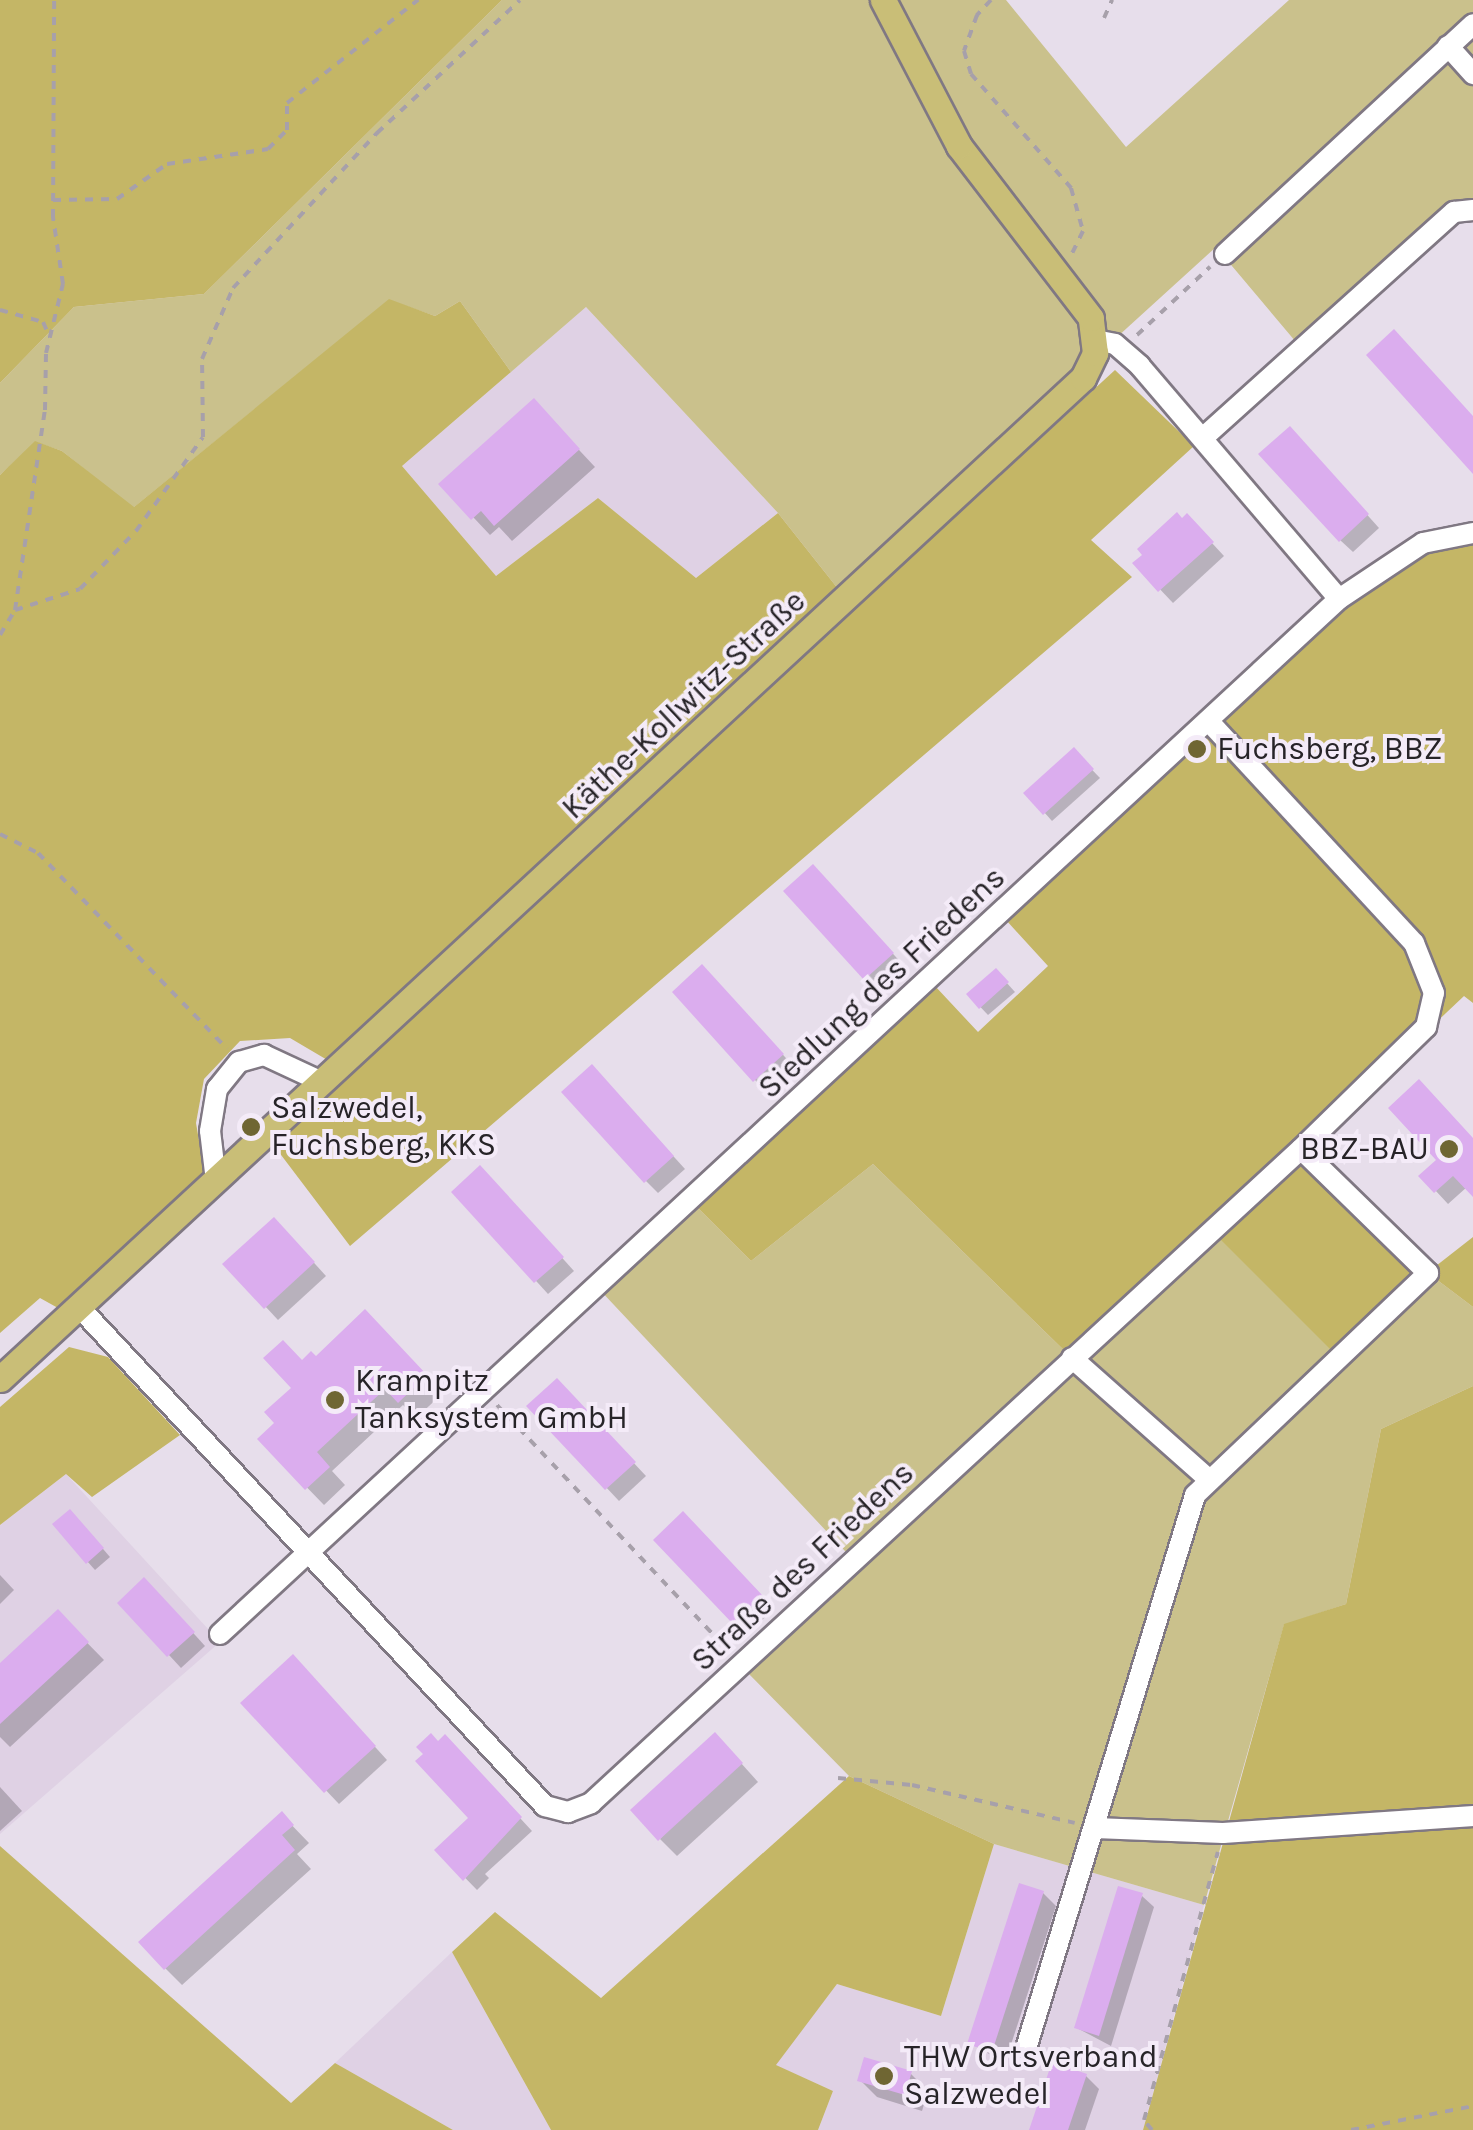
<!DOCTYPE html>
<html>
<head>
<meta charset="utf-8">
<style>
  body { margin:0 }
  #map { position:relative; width:1473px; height:2130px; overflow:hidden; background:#e7deeb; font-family:Karla,sans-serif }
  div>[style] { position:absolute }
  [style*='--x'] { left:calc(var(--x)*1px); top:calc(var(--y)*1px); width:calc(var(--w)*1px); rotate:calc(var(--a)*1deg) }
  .built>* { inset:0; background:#dfd1e4 }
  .green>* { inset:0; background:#cac18c }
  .forest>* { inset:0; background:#c4b666 }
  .shadow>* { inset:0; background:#0003 }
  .building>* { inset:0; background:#dbadee }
  .path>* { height:4px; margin-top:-2px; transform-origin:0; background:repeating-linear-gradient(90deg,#a7a0aa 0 8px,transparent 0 16px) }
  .roads { filter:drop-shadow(2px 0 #807883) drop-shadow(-2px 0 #807883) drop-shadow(0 2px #807883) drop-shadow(0 -2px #807883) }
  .minor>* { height:20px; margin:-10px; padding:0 10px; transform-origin:10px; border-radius:10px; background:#fff }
  .major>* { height:25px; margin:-12.5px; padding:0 12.5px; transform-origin:12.5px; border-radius:12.5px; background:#c9be77 }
  .dots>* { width:28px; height:28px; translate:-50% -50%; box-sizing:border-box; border:5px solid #f4ebf8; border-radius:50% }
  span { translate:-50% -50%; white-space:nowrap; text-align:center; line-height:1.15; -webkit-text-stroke:8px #f4ebf8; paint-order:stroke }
  .street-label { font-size:32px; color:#272428 }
  .poi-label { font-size:32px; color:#272428 }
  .left { translate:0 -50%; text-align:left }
  .right { translate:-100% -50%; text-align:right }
</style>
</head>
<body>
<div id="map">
  <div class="built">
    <div style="clip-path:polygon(586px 307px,778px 513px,696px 578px,598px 498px,496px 576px,402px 466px)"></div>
    <div style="clip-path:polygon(66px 1474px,220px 1642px,0 1834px,0 1525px)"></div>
    <div style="clip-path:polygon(994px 1844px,1204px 1905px,1143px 2130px,818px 2130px,833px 2091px,775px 2065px,837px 1984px,941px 2016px)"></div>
    <div style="clip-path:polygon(452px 1952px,551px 2130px,453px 2130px,335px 2063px)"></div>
  </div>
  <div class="green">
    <div style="clip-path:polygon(502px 0,1006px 0,1126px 147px,1289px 0,1473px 0,1473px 210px,1301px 348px,1216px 247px,839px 590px,778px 513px,586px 307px,511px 372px,460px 301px,435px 316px,389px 300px,133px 508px,62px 451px,36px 442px,0 475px,0 383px,74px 307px,204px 294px)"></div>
    <div style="clip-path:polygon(873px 1164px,1072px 1358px,1212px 1231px,1428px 1273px,1473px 1307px,1473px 1386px,1381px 1429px,1346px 1604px,1284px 1625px,1204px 1905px,994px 1844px,849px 1776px,746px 1671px,860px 1567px,599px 1289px,693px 1203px,751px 1261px)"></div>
  </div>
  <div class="forest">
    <div style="clip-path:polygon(0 0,502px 0,204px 294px,74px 307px,0 383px)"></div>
    <div style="clip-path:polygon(389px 299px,435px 316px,460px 301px,511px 372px,402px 466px,496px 576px,598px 498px,696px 578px,778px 513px,839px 590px,329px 1061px,290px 1038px,240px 1041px,204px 1079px,196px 1123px,205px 1176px,58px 1308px,40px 1298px,0 1333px,0 475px,35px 441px,62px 451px,134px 507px)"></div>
    <div style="clip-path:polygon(1115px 370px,1194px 446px,1091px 540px,1132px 577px,350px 1246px,272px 1143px)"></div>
    <div style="clip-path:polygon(1473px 538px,1473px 1003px,1464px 996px,1302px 1149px,1427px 1273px,1473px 1237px,1473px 1307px,1428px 1273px,1338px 1357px,1212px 1231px,1072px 1358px,873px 1164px,751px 1261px,693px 1203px,935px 986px,978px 1032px,1048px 966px,1006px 920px,1344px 604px,1428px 548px)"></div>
    <div style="clip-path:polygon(69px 1347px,108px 1357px,180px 1435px,92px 1497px,66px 1474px,0 1525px,0 1407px)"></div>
    <div style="clip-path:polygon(1473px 1386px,1473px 2130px,1143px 2130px,1284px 1624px,1346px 1604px,1381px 1429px)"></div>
    <div style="clip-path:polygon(849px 1776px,994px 1844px,941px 2016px,837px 1984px,776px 2065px,833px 2091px,818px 2130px,551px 2130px,452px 1952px,495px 1912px,601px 1998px)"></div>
    <div style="clip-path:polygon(0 1846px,291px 2103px,335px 2063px,453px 2130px,0 2130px)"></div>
  </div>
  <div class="shadow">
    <div style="clip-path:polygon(550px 419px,595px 467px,512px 541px,499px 527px,490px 535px,442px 484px)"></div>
    <div style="clip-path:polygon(1302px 442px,1379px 528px,1353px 552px,1340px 540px)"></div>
    <div style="clip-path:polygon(1199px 529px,1224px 556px,1173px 603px,1136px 564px)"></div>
    <div style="clip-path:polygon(1074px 751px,1100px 778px,1052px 821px,1027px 793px)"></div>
    <div style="clip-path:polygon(826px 880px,905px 967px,878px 991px,787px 891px)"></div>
    <div style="clip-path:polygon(996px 971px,1015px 992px,988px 1015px,969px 995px)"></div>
    <div style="clip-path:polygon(715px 980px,795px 1068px,767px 1092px,755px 1080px)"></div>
    <div style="clip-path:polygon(604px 1080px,685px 1169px,658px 1193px,646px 1181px)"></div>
    <div style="clip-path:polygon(1473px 1143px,1473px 1194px,1467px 1187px,1448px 1204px,1422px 1176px)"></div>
    <div style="clip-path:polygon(493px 1181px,574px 1271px,548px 1294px,455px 1192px)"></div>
    <div style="clip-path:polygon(286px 1232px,326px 1276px,278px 1320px,226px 1264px)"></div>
    <div style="clip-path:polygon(382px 1330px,442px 1394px,416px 1418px,403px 1405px,332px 1471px,345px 1485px,324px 1505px,260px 1439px,277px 1423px,302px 1363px)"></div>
    <div style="clip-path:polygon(557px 1381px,646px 1476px,619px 1501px,530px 1406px)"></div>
    <div style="clip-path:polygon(683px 1515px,773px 1610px,747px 1634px,657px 1540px)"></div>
    <div style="clip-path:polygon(78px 1520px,110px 1557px,95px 1570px,55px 1525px)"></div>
    <div style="clip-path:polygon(0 1575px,14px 1590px,0 1604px)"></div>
    <div style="clip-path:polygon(157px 1593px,205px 1646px,181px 1668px,169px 1655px)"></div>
    <div style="clip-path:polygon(58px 1613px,104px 1660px,10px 1747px,0 1737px,0 1666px)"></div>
    <div style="clip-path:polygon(305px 1670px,387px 1760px,339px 1804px,244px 1704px)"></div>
    <div style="clip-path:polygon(438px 1744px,456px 1749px,532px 1831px,485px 1874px,489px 1878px,477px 1890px,438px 1850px,471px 1819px)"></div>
    <div style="clip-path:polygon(732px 1753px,758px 1782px,677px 1856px,660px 1839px)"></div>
    <div style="clip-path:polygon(0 1787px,22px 1811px,0 1831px)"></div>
    <div style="clip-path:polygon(282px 1815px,309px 1843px,297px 1854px,311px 1869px,182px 1985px,165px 1968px)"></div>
    <div style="clip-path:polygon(1043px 1893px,1056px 1906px,1005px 2063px,970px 2043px)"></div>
    <div style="clip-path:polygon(1142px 1896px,1154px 1907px,1111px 2046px,1077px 2028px)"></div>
    <div style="clip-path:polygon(911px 2074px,928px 2091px,922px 2111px,877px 2097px,860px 2080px)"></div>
    <div style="clip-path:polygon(1086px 2076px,1099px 2089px,1085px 2130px,1031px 2130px)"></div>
  </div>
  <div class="building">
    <div style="clip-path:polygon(1394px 329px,1473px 416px,1473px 474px,1366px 355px)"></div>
    <div style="clip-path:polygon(534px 398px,580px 449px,494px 526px,481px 511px,471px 520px,438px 484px)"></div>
    <div style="clip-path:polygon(1290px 426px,1369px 514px,1339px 542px,1258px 454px)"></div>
    <div style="clip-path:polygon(1177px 512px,1182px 518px,1187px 513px,1214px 542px,1158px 592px,1132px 563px,1142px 555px,1137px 549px)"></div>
    <div style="clip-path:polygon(1074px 747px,1094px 769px,1043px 815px,1023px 793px)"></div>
    <div style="clip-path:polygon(813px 864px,894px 953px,864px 980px,783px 891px)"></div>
    <div style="clip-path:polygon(702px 964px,784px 1054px,753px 1082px,672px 992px)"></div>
    <div style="clip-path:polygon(996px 968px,1009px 982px,979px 1009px,966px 994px)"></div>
    <div style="clip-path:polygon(592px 1064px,674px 1156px,644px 1183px,561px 1092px)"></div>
    <div style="clip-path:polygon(1419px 1079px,1473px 1138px,1473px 1197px,1453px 1176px,1434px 1193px,1418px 1176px,1436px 1160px,1388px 1108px)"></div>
    <div style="clip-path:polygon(480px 1165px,564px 1257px,534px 1283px,451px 1192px)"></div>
    <div style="clip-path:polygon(274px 1217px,315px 1262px,264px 1309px,222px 1264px)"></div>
    <div style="clip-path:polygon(365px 1309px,427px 1375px,398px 1403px,385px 1389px,317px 1452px,330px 1467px,305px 1490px,257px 1439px,274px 1423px,264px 1412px,291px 1388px,263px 1358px,283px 1340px,302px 1360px,311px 1351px,316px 1356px)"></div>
    <div style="clip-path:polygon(557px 1378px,636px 1462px,605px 1490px,526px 1406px)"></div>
    <div style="clip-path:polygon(70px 1509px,104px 1548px,86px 1564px,52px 1524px)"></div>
    <div style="clip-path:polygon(683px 1511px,763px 1596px,733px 1624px,653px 1540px)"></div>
    <div style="clip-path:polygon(144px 1577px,195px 1632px,167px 1657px,117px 1603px)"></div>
    <div style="clip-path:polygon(58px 1609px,89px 1642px,0 1724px,0 1663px)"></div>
    <div style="clip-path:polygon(293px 1654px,376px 1746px,324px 1793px,240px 1703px)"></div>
    <div style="clip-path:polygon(715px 1732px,743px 1763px,658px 1841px,630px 1810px)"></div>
    <div style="clip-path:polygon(431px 1733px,438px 1741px,445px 1734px,522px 1817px,463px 1881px,434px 1850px,468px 1818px,415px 1761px,423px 1754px,416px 1747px)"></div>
    <div style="clip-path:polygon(282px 1811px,294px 1825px,282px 1835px,295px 1850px,164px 1970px,138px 1942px)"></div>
    <div style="clip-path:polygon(1019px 1883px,1044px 1891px,992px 2052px,967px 2044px)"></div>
    <div style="clip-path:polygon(1118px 1886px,1143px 1893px,1099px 2036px,1074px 2028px)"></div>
    <div style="clip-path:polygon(864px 2057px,912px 2071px,905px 2095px,857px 2081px)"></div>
    <div style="clip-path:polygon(1052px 2062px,1087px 2074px,1068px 2130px,1029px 2130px)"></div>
  </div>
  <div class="path">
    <div style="--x:991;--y:0;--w:21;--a:133"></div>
    <div style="--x:977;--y:15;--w:38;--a:110"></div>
    <div style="--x:964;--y:51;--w:24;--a:73"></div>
    <div style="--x:971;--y:74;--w:152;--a:48.7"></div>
    <div style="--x:1071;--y:188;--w:45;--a:74.4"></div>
    <div style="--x:1083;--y:231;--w:25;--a:116"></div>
    <div style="--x:1104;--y:18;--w:20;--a:-66"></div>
    <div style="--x:53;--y:200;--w:64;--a:-0.9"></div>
    <div style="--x:117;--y:199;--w:61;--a:-35"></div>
    <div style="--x:167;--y:164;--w:102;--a:-8.4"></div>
    <div style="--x:268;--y:149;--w:27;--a:-45"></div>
    <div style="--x:287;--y:130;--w:27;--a:-90"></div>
    <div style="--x:287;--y:103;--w:167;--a:-38.2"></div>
    <div style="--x:0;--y:310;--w:45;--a:15.6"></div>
    <div style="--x:43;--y:322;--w:17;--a:66"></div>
    <div style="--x:1137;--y:335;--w:100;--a:-43"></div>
    <div style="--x:15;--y:610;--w:68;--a:-17.9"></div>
    <div style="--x:80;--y:589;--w:81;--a:-46"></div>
    <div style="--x:136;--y:531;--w:115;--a:-54.5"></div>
    <div style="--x:203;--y:437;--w:78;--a:-90.7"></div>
    <div style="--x:202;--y:359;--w:77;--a:-66.4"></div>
    <div style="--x:233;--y:288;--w:212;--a:-47.1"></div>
    <div style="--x:377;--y:133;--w:195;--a:-42.9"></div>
    <div style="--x:0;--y:635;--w:29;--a:-59"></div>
    <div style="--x:15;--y:610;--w:202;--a:-81.5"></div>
    <div style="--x:45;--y:410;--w:57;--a:-89"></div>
    <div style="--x:46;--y:353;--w:71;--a:-76.2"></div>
    <div style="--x:63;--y:284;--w:68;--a:-98.5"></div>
    <div style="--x:53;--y:217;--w:217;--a:-89.7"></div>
    <div style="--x:0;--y:834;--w:42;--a:26.6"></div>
    <div style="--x:38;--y:853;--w:272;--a:46"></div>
    <div style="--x:497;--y:1405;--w:335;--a:46.7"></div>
    <div style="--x:838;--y:1778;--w:74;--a:5.4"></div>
    <div style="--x:912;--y:1785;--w:167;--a:13.1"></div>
    <div style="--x:1152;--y:2130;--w:13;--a:-129"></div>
    <div style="--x:1144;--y:2120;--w:278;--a:-74.6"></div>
    <div style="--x:1351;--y:2130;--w:124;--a:-11.1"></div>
  </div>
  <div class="roads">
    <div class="minor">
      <div style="--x:1448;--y:46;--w:38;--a:48"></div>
      <div style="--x:1225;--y:254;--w:338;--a:-42.8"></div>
      <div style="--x:1095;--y:340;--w:20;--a:11"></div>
      <div style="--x:1115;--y:344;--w:33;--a:41"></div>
      <div style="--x:1140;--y:366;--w:306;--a:49.5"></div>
      <div style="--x:1205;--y:436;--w:335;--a:-42"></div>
      <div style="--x:1454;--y:212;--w:19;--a:-6"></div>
      <div style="--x:216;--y:1181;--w:50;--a:-96.8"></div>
      <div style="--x:210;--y:1131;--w:43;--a:-80.5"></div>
      <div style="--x:217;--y:1089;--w:35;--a:-51"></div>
      <div style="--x:239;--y:1062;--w:26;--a:-16"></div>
      <div style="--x:264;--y:1055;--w:64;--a:25"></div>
      <div style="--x:79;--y:1307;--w:683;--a:46.96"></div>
      <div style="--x:545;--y:1806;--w:24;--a:15"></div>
      <div style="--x:568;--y:1812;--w:25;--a:-21"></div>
      <div style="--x:591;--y:1803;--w:965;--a:-42.65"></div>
      <div style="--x:1301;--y:1149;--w:175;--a:-44.3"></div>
      <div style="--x:1426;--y:1027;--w:35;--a:-77"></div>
      <div style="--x:1434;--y:993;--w:54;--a:-111.8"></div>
      <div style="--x:1414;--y:943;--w:301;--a:-132.8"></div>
      <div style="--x:1072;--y:1358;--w:179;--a:41.6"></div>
      <div style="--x:220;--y:1634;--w:1524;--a:-42.77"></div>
      <div style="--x:1339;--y:599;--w:101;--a:-33.7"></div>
      <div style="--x:1423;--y:543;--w:51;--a:-11.3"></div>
      <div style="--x:1095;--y:1828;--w:128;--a:2.2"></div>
      <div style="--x:1223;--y:1833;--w:251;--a:-3.9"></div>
      <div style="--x:1027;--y:2045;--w:575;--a:-73.01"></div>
      <div style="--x:1195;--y:1495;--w:322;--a:-43.6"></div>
      <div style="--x:1428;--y:1273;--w:177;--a:-135.7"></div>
    </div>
    <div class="major">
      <div style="--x:0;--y:1379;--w:1475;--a:-42.75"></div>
      <div style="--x:1083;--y:378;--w:28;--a:-64"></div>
      <div style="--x:1095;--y:353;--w:35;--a:-97"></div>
      <div style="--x:1091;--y:318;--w:217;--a:-127.5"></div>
      <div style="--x:959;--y:146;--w:165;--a:-117.5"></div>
    </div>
  </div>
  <div class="dots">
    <div style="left:1197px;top:749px;background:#6f6633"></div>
    <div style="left:251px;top:1127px;background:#6f6633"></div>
    <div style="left:1449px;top:1149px;background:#6f6633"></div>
    <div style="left:335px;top:1400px;background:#6f6633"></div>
    <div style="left:884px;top:2076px;background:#6f6633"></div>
  </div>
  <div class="street-label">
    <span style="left:684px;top:705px;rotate:-43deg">Käthe-Kollwitz-Straße</span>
    <span style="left:882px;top:983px;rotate:-43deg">Siedlung des Friedens</span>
    <span style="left:803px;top:1567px;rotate:-43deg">Straße des Friedens</span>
  </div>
  <div class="poi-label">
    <span class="left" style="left:1217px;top:749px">Fuchsberg, BBZ</span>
    <span class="left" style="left:271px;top:1127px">Salzwedel,<br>Fuchsberg, KKS</span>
    <span class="right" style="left:1429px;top:1149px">BBZ-BAU</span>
    <span class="left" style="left:355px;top:1400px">Krampitz<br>Tanksystem GmbH</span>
    <span class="left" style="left:904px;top:2076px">THW Ortsverband<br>Salzwedel</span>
  </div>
</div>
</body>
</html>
